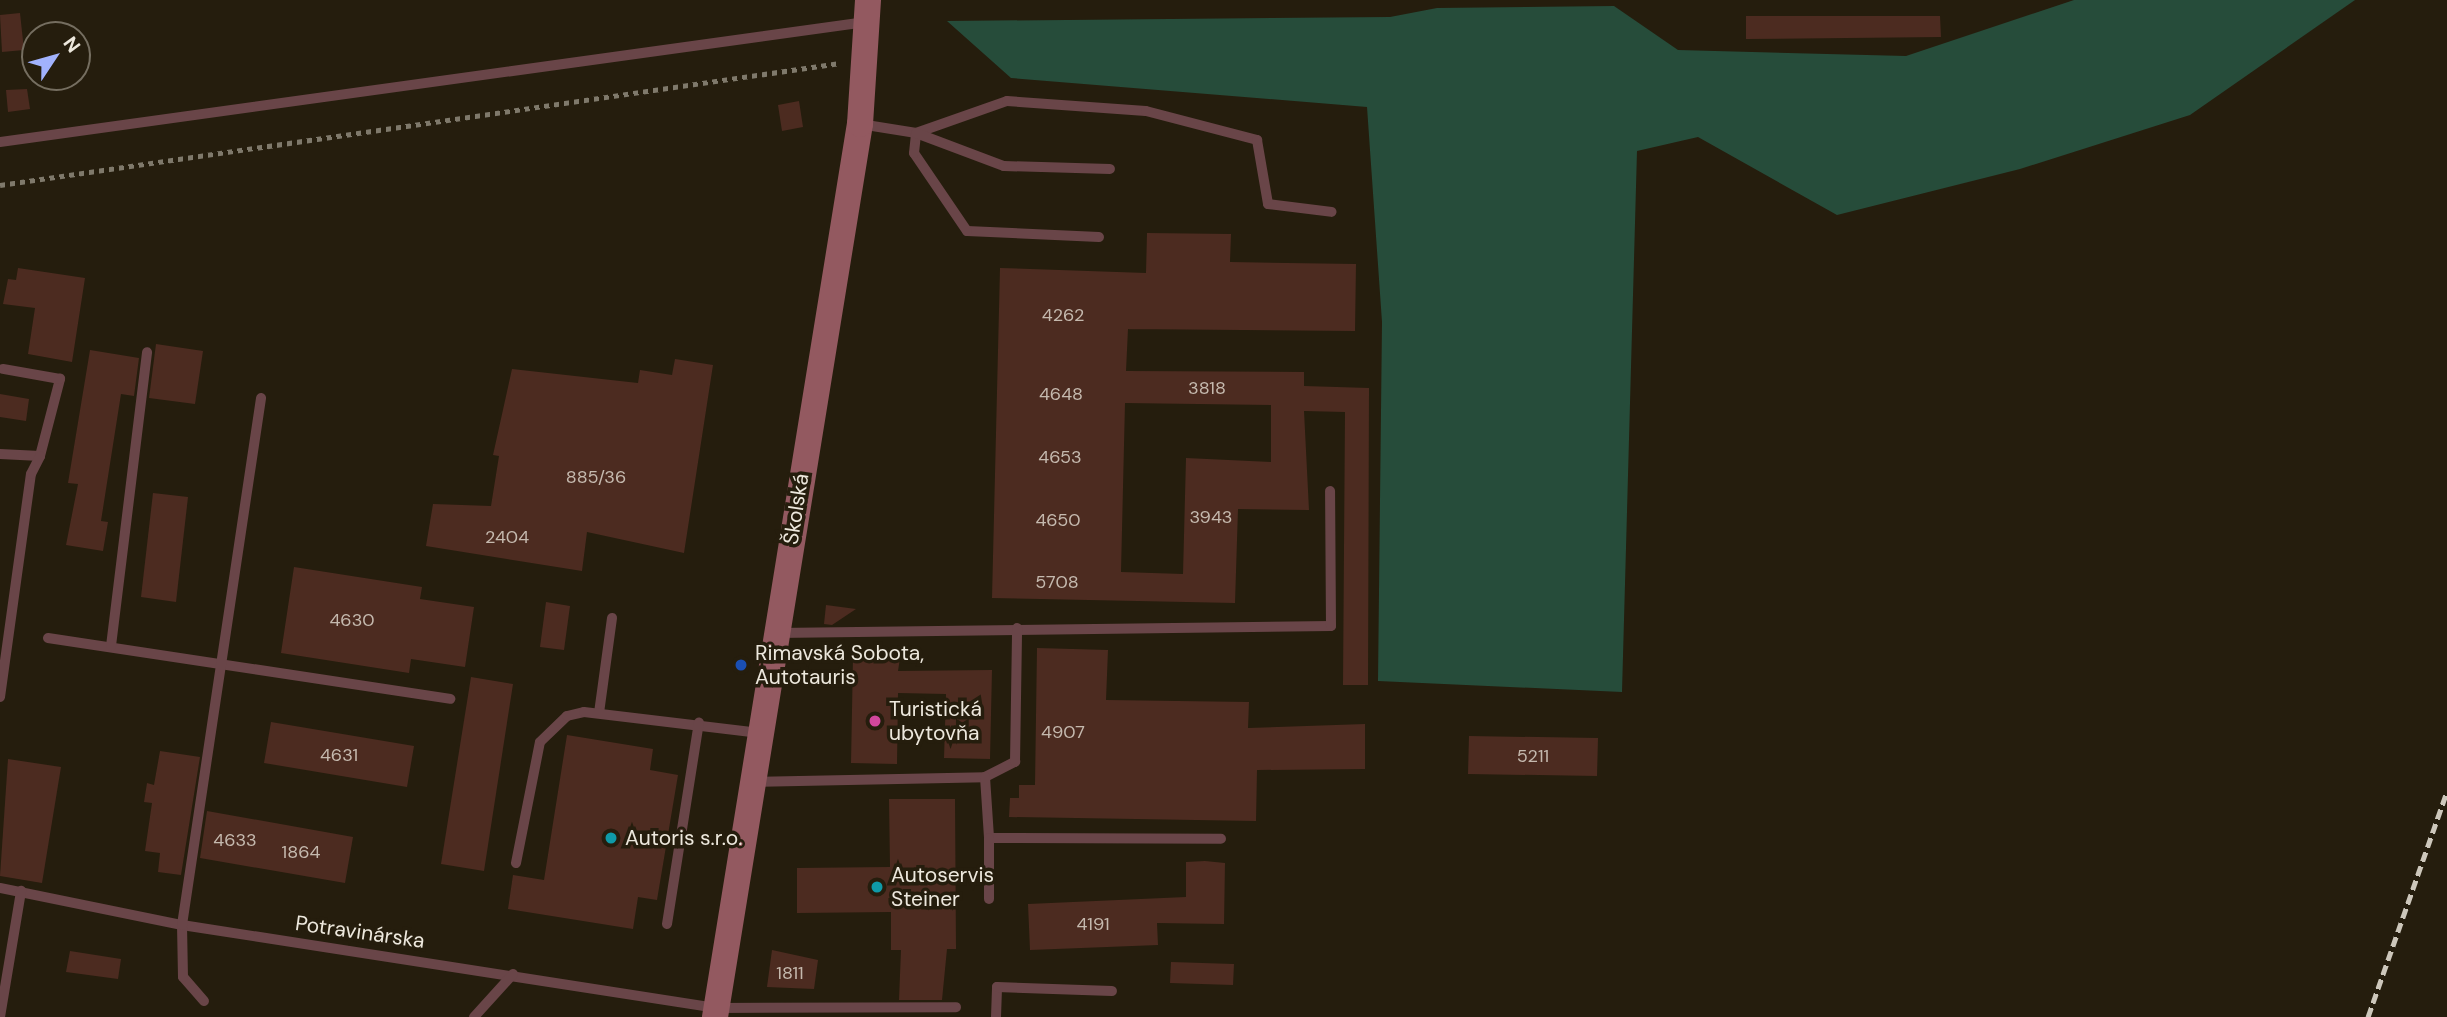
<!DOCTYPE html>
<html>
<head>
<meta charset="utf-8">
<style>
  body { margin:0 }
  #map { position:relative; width:2447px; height:1017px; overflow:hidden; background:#251d0d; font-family:"DM Sans",sans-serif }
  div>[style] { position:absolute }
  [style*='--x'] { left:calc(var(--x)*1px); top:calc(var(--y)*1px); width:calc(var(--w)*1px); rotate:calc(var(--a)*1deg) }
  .forest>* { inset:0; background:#264c3a }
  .building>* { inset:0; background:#4c2b20 }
  .path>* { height:4.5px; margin-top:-2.25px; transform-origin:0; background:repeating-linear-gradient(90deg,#7f796b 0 5px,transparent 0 10px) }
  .lane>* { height:10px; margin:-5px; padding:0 5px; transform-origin:5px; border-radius:5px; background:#694548 }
  .secondary>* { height:26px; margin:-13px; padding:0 13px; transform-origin:13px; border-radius:13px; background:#935960 }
  .rail>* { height:5px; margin-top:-2.5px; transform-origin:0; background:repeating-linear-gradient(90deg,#cdc7bb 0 10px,transparent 0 15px) }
  .dots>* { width:19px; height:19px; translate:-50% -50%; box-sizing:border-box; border:4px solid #251d0d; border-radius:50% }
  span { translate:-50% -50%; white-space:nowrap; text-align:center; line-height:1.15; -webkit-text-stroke:7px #251d0d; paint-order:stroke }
  .number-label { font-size:18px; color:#c5b9ae }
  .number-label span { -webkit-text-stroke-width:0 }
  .street-label { font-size:21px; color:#ede8dd }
  .poi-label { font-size:21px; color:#ede8dd }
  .left { translate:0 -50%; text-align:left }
  .north { position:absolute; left:21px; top:21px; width:70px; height:70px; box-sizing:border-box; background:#251d0d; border:2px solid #756e60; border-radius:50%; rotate:54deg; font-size:19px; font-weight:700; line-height:28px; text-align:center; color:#ede8dd }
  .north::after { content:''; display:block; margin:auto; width:24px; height:32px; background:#a1b2fd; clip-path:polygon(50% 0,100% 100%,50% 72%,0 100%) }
</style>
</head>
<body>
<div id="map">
  <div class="forest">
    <div style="clip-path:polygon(2074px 0,2355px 0,2190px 115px,2020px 169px,1837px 215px,1698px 137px,1637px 151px,1622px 692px,1378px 681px,1382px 322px,1367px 107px,1011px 78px,947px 21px,1390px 17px,1437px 8px,1614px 6px,1678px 50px,1906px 56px)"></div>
  </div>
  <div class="building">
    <div style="clip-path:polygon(20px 13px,24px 50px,2px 52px,0 15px)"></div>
    <div style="clip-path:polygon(1746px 16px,1940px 16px,1941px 37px,1746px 39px)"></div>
    <div style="clip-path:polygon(27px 89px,30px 109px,8px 112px,6px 90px)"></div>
    <div style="clip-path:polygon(799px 101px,803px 127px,782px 131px,778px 105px)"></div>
    <div style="clip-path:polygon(evenodd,1147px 233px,1231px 234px,1230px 262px,1356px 264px,1355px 331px,1128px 329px,1126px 371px,1304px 372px,1304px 386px,1369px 388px,1368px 685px,1343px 685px,1345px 412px,1304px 411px,1309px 510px,1238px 509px,1235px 603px,992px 598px,1000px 268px,1146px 273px,1147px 233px,1125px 403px,1271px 405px,1271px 462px,1186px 458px,1183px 574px,1121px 572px,1125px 403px)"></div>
    <div style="clip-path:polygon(18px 268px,85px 278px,72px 362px,28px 354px,35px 308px,3px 304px,8px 279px,16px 280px)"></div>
    <div style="clip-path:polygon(156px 344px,203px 351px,195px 404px,149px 398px)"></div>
    <div style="clip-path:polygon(90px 350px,139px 358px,134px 396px,121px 394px,101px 521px,108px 522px,103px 551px,66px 545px,78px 484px,68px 483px)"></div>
    <div style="clip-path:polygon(675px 359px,713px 365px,684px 553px,587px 532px,582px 571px,426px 546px,433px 504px,491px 506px,499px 456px,493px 455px,512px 369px,638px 383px,640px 370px,672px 375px)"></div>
    <div style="clip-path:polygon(0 394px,29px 399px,26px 421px,0 417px)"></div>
    <div style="clip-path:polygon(153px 493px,188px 497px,176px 602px,141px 597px)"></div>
    <div style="clip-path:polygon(294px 567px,422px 587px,420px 599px,474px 607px,465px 667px,411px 659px,409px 673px,281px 653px)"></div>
    <div style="clip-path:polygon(546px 602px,570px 606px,564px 650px,540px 647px)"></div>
    <div style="clip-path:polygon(826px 605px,856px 609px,832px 625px,824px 624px)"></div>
    <div style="clip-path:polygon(1037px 648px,1108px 650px,1106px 700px,1249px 702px,1248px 728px,1365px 724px,1365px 769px,1257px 770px,1256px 821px,1009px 817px,1010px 798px,1019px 798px,1019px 785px,1035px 785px)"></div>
    <div style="clip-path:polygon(853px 657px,900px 658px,898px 671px,992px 670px,990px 759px,944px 758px,946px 694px,898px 693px,897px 764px,851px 763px)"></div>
    <div style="clip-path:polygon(471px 677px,513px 684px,484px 871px,441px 864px)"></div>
    <div style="clip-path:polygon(271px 722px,414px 746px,407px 787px,264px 763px)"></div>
    <div style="clip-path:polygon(567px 735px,653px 749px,650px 770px,678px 775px,657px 900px,638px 897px,633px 929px,508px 909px,513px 875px,544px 880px)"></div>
    <div style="clip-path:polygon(1469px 736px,1598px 738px,1597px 776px,1468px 774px)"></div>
    <div style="clip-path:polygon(160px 751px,200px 757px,181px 875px,158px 872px,160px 853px,145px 851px,152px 803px,144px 802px,147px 783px,154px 785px)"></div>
    <div style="clip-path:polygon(8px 759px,61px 767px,42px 883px,0 876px)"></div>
    <div style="clip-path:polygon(889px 799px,955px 799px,956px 949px,947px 949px,942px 1000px,899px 1000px,901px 950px,891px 950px,891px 912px,797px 913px,797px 868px,890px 867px)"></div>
    <div style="clip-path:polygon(207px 811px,353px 837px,345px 883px,200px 858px)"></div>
    <div style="clip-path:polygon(1205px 861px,1225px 863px,1224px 924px,1157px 923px,1158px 945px,1030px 950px,1028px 904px,1186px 897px,1186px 862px)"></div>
    <div style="clip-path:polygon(772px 950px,818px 960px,814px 989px,767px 987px)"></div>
    <div style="clip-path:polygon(70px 951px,121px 959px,118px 979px,66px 972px)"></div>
    <div style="clip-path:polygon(1171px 962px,1234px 964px,1233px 985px,1170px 983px)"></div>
  </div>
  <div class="path">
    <div style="--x:0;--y:185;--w:849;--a:-8.26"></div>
  </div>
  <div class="lane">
    <div style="--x:860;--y:124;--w:57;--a:9.1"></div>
    <div style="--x:916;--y:133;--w:96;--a:-19.4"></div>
    <div style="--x:1007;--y:101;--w:139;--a:4.1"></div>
    <div style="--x:1146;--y:111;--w:115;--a:14.6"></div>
    <div style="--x:1257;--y:140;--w:65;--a:80.2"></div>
    <div style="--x:1268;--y:204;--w:64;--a:7.1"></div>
    <div style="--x:0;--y:142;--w:874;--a:-7.89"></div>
    <div style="--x:1099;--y:237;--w:132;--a:-177.4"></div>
    <div style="--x:967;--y:231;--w:94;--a:-124.2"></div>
    <div style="--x:914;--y:153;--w:20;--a:-84"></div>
    <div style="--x:916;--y:133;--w:94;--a:20.6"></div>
    <div style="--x:1004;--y:166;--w:106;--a:1.6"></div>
    <div style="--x:0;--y:454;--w:40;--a:2.9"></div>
    <div style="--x:40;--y:456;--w:80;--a:-75.4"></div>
    <div style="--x:60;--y:379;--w:58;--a:-170"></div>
    <div style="--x:777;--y:633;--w:554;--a:-0.72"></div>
    <div style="--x:1331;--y:626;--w:135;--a:-90.4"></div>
    <div style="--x:48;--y:638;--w:407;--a:8.6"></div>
    <div style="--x:111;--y:646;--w:296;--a:-83"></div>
    <div style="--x:0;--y:697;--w:225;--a:-82.1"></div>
    <div style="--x:31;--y:474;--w:20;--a:-63"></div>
    <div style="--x:599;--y:713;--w:96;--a:-82.2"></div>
    <div style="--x:985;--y:777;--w:34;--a:-27"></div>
    <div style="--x:1015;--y:762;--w:134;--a:-89.1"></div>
    <div style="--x:753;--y:782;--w:232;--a:-1.2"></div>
    <div style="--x:985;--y:777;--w:61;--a:86.2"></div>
    <div style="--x:989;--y:838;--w:232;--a:0.2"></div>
    <div style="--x:989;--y:838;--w:61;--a:90"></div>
    <div style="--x:516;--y:863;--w:123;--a:-78.8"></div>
    <div style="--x:540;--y:742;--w:37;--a:-44"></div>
    <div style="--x:567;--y:716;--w:17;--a:-13"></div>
    <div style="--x:584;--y:712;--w:177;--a:6.8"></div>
    <div style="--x:0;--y:888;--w:186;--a:11.5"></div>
    <div style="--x:182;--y:925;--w:540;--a:8.83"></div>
    <div style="--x:716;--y:1008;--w:240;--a:-0.2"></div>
    <div style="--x:667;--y:924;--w:204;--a:-81"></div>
    <div style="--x:204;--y:1001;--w:32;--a:-131"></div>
    <div style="--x:183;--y:977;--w:52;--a:-91.1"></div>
    <div style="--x:182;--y:925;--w:533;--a:-81.47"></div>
    <div style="--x:0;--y:1017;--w:128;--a:-80.5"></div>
    <div style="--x:474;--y:1017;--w:58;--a:-47.8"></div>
    <div style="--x:996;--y:1017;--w:30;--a:-88"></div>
    <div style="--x:997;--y:987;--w:115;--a:2"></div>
  </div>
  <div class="secondary">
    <div style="--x:715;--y:1017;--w:905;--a:-80.78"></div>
    <div style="--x:860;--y:124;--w:124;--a:-86.3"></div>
  </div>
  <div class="rail">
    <div style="--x:2368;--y:1017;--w:238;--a:-70.7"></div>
  </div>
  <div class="dots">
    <div style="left:741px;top:665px;background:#1a4fb4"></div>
    <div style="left:875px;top:721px;background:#d1479c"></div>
    <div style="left:611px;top:838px;background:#0f9aa8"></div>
    <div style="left:877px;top:887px;background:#0f9aa8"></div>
  </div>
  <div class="number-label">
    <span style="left:1063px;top:315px">4262</span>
    <span style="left:1207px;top:388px">3818</span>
    <span style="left:1061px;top:394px">4648</span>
    <span style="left:1060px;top:457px">4653</span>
    <span style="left:596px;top:477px">885/36</span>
    <span style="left:1211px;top:517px">3943</span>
    <span style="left:1058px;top:520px">4650</span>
    <span style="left:507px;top:537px">2404</span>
    <span style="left:1057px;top:582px">5708</span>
    <span style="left:352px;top:620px">4630</span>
    <span style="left:1063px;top:732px">4907</span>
    <span style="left:339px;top:755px">4631</span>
    <span style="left:1533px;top:756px">5211</span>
    <span style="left:235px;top:840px">4633</span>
    <span style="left:301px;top:852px">1864</span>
    <span style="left:1093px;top:924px">4191</span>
    <span style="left:790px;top:973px">1811</span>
  </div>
  <div class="street-label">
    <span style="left:796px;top:509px;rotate:-81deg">Školská</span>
    <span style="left:360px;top:932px;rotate:8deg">Potravinárska</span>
  </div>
  <div class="poi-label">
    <span class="left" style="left:755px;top:665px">Rimavská Sobota,<br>Autotauris</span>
    <span class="left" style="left:889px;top:721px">Turistická<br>ubytovňa</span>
    <span class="left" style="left:625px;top:838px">Autoris s.r.o.</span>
    <span class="left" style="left:891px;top:887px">Autoservis<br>Steiner</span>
  </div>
  <div class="north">N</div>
</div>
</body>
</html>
